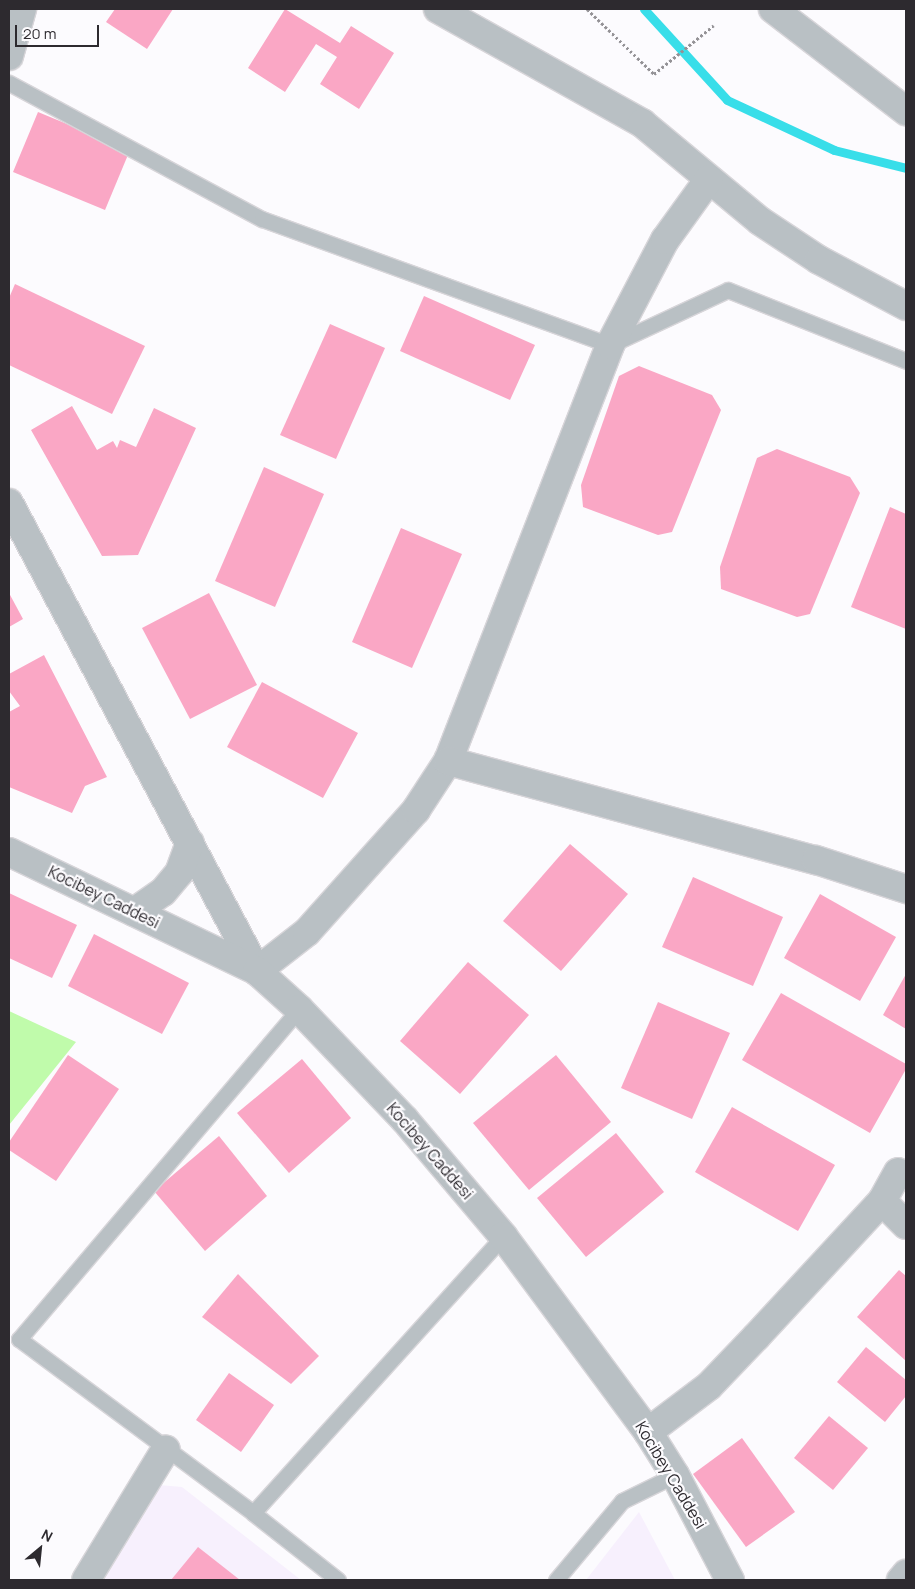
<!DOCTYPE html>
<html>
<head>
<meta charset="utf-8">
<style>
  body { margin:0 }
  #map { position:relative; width:915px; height:1589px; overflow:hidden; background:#fcfbfe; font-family:Manrope,sans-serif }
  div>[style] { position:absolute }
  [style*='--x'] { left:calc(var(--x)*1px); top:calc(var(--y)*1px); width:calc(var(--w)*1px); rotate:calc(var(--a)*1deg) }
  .built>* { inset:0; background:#f7f0fd }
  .green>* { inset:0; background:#c0fbab }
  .stream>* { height:9px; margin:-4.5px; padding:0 4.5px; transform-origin:4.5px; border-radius:4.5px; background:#38dee9 }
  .building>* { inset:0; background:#faa7c5 }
  .path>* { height:3px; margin-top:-1.5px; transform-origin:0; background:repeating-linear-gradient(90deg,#949296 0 2.5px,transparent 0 5px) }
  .roads { filter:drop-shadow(1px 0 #d7d5d9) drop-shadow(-1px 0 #d7d5d9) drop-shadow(0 1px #d7d5d9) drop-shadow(0 -1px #d7d5d9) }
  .service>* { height:15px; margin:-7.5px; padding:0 7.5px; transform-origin:7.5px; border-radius:7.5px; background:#b9c0c4 }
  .minor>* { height:28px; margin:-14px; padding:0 14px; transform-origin:14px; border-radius:14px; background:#b9c0c4 }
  span { translate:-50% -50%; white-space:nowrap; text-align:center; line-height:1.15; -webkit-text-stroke:4.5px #fcfbfe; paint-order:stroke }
  .street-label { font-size:16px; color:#2d2a2f }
  .frame { position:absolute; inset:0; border:10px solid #2d2a2f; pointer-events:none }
  .north { position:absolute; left:15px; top:1524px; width:50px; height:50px; -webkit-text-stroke:4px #fcfbfe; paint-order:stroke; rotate:28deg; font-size:14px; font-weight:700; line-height:20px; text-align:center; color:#2d2a2f }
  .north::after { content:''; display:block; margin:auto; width:18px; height:22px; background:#2d2a2f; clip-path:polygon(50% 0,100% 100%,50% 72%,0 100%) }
  .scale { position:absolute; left:15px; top:25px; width:84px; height:22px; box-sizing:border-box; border:2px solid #2d2a2f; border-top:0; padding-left:6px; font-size:15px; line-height:18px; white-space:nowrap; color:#2d2a2f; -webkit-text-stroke:4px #fcfbfe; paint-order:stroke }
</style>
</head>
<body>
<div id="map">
  <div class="built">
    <div style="clip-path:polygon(159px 1485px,182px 1487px,301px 1580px,103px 1580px)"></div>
    <div style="clip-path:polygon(639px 1512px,675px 1580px,586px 1580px)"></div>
  </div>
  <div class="green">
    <div style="clip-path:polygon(9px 1011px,76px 1042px,9px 1125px)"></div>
  </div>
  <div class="stream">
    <div style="--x:644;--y:9;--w:123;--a:47.6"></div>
    <div style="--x:727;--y:100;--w:118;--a:25"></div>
    <div style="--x:834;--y:150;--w:74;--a:14"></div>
  </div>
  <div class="building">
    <div style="clip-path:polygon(115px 9px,173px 9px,147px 49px,106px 22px)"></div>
    <div style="clip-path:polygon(285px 9px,340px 43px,351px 26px,394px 53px,359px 109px,320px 84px,337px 57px,316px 44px,285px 92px,248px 68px)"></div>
    <div style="clip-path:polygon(38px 112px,130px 150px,105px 210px,13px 172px)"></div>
    <div style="clip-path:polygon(15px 284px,145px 346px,112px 414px,9px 365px,9px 298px)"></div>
    <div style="clip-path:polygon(424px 296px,535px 345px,510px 400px,400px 351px)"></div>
    <div style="clip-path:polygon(330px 324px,385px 348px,336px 459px,280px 435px)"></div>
    <div style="clip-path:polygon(639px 366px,712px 395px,721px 410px,672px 532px,658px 535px,583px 507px,581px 485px,619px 376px)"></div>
    <div style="clip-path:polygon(72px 406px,97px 450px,113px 441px,117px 448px,120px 440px,136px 447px,154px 408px,196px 428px,138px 555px,102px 556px,31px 430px)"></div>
    <div style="clip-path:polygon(777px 449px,850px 477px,860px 493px,810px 614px,797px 617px,721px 589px,720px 567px,757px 458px)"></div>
    <div style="clip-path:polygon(264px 467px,324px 494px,275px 607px,215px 581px)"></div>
    <div style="clip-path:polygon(890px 507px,906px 514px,906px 629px,851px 607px)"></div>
    <div style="clip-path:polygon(401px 528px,462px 554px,412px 668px,352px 642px)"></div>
    <div style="clip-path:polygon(9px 593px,23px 619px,9px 627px)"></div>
    <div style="clip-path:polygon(209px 593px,257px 685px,190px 719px,142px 628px)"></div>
    <div style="clip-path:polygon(44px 655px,107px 777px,85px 786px,72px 813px,9px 787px,9px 712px,20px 706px,9px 691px,9px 674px)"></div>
    <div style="clip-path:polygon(262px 682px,358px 733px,323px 798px,227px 747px)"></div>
    <div style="clip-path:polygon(570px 844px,628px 894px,561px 971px,503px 921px)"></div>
    <div style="clip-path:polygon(693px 877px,783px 917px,753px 986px,662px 947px)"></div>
    <div style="clip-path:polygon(9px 893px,77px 925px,52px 978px,9px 958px)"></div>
    <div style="clip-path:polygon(820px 894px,896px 937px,860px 1001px,784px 958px)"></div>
    <div style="clip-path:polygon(94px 934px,189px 983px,162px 1034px,68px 986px)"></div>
    <div style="clip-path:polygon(468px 962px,529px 1015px,460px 1094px,400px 1041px)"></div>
    <div style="clip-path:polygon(906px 974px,906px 1029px,883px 1015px)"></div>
    <div style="clip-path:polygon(781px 993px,906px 1064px,906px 1069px,870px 1133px,742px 1060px)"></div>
    <div style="clip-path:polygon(658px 1002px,730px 1033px,692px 1119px,621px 1088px)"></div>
    <div style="clip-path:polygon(68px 1055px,119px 1089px,56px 1181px,9px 1150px,9px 1142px)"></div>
    <div style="clip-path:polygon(556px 1055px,611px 1122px,529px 1190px,473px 1123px)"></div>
    <div style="clip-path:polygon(302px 1059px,351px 1118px,289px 1173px,237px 1113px)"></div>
    <div style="clip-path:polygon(732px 1107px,835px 1165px,798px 1231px,695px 1172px)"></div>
    <div style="clip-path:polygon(616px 1133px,664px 1192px,586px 1257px,537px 1198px)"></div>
    <div style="clip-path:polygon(219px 1136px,267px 1196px,205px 1251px,154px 1191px)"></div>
    <div style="clip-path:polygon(899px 1270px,906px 1276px,906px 1361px,857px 1317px)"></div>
    <div style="clip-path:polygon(238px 1274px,319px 1356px,291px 1384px,202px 1317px)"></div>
    <div style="clip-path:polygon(866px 1347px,906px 1380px,906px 1396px,885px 1422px,837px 1382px)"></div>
    <div style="clip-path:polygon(229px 1373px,274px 1405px,241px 1452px,196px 1420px)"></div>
    <div style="clip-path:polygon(829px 1416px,868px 1448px,833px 1490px,794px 1458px)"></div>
    <div style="clip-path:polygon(742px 1438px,795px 1512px,746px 1547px,693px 1474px)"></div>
    <div style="clip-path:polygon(198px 1547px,240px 1580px,171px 1580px)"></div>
  </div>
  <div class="path">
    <div style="--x:587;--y:9;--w:93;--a:44.1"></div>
    <div style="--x:654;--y:74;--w:77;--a:-39.2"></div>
  </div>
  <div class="roads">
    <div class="service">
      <div style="--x:9;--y:83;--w:287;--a:28.3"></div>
      <div style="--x:262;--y:219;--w:370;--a:19.9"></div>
      <div style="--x:610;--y:345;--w:130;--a:-25"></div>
      <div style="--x:728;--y:290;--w:192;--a:21.7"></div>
      <div style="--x:299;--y:1009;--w:433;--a:130.3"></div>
      <div style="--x:19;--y:1339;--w:292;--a:36.6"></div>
      <div style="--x:253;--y:1513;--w:108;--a:38.2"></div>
      <div style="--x:253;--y:1513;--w:373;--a:-47.9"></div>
      <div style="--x:556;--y:1580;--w:103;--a:-50.1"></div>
      <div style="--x:622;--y:1501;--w:59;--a:-26.1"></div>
    </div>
    <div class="minor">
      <div style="--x:438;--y:9;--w:234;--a:29.2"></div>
      <div style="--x:642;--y:123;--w:153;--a:39.7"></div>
      <div style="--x:760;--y:221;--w:71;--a:33.5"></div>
      <div style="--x:819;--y:260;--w:98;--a:27.9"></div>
      <div style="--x:773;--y:9;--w:168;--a:37.5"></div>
      <div style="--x:9;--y:56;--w:49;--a:-74.5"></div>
      <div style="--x:9;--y:503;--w:530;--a:62.08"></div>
      <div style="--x:257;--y:971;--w:63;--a:-38"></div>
      <div style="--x:307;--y:932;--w:164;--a:-48.2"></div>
      <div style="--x:416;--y:810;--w:59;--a:-56.9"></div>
      <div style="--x:448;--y:761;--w:446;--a:-68.7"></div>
      <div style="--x:610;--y:345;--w:119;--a:-62.4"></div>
      <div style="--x:665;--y:240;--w:75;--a:-54.2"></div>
      <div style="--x:448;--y:761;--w:381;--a:15.1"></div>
      <div style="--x:816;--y:860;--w:95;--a:17.9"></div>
      <div style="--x:9;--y:852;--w:275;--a:25.6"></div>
      <div style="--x:257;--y:971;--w:57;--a:42.1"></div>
      <div style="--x:299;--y:1009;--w:153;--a:46.3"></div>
      <div style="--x:405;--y:1120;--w:152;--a:49.8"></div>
      <div style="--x:503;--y:1236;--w:244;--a:53.5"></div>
      <div style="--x:648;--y:1432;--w:51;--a:57.9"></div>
      <div style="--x:675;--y:1475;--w:119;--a:62.4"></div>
      <div style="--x:134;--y:912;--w:35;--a:-35"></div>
      <div style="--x:163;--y:892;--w:25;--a:-50"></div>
      <div style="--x:179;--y:873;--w:32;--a:-70"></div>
      <div style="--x:882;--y:1201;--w:34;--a:45"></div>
      <div style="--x:648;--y:1432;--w:76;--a:-37"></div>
      <div style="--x:709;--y:1386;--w:68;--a:-46.2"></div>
      <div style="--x:756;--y:1337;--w:185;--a:-47.2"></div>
      <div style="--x:882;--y:1201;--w:33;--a:-61"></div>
      <div style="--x:86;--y:1580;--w:153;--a:-58.6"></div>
      <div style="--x:901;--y:1580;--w:8;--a:-50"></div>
    </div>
  </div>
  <div class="street-label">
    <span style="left:104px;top:897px;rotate:26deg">Kocibey Caddesi</span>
    <span style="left:430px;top:1151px;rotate:49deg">Kocibey Caddesi</span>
    <span style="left:671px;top:1475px;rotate:59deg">Kocibey Caddesi</span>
  </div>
  <div class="frame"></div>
  <div class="north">N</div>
  <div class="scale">20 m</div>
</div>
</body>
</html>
